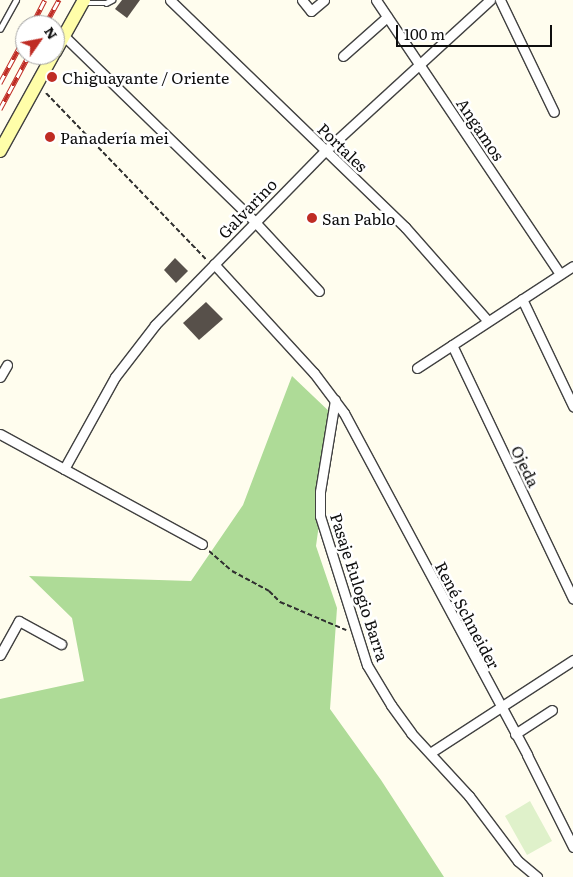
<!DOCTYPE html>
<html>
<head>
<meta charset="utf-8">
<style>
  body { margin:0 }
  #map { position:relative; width:573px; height:877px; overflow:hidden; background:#fffdee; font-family:Literata,serif }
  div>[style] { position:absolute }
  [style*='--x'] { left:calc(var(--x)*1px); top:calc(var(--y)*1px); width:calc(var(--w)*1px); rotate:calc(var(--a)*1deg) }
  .forest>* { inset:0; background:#aedb97 }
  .pitch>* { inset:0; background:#dff1ca }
  .building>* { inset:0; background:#57504a }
  .path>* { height:2px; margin-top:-1px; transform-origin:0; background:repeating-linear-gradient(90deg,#303030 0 5px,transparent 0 7.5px) }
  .roads { filter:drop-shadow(1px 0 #414141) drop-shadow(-1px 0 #414141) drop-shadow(0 1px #414141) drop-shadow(0 -1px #414141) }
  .lane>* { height:4.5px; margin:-2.25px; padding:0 2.25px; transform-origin:2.25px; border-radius:2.25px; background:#fff }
  .street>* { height:9px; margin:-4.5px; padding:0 4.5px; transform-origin:4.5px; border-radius:4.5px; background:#fff }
  .secondary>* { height:12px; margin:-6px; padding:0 6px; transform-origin:6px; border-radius:6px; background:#fffea9 }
  .rail>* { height:5px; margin-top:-2.5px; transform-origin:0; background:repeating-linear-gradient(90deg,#fff 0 9px,#bf2c24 0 18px); box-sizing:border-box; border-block:1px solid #bf2c24 }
  .dots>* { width:14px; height:14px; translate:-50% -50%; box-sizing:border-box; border:2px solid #fff; border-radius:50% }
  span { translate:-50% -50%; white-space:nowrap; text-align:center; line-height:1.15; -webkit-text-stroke:5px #fff; paint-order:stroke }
  .poi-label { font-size:16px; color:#0e0e0e }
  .left { translate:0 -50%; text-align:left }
  .street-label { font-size:16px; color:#0e0e0e }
  .north { position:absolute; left:15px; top:15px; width:50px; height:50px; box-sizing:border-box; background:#fff; border:1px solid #9f9f9f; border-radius:50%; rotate:57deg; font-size:14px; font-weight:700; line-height:20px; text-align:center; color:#0e0e0e }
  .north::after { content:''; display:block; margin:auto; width:18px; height:22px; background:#bf2c24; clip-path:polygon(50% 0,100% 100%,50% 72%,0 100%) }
  .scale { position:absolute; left:396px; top:25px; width:156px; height:22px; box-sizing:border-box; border:2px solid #0e0e0e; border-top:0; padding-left:6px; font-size:15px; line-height:18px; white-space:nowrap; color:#0e0e0e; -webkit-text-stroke:4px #fff; paint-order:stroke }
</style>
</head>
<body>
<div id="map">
  <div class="forest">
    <div style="clip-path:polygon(292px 376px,334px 416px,316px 546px,337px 608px,330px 709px,381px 780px,444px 877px,0 877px,0 699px,84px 681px,72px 618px,29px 576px,191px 581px,243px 505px)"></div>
  </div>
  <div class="pitch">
    <div style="clip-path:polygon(530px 801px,552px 841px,527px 855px,505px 816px)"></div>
  </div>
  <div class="building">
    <div style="clip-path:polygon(122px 0,140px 0,127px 18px,115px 9px)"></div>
    <div style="clip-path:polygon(175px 258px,188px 271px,176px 283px,164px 270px)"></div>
    <div style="clip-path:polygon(206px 302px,223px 319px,199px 340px,183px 323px)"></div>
  </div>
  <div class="path">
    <div style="--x:46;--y:93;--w:231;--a:46.1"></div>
    <div style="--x:209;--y:551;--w:30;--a:41"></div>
    <div style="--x:232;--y:571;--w:42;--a:28.4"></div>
    <div style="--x:269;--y:591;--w:16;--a:45"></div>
    <div style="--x:280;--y:602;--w:72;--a:23"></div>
  </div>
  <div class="roads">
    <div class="lane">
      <div style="--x:84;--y:3;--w:22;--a:0"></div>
      <div style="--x:106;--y:3;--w:7;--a:-27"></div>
      <div style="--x:0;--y:29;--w:33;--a:-61"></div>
    </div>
    <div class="street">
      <div style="--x:170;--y:0;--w:327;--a:44"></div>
      <div style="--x:405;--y:227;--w:125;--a:48.6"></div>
      <div style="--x:302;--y:0;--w:14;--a:51"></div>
      <div style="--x:311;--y:11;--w:17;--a:-40"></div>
      <div style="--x:376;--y:0;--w:330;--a:56.1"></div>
      <div style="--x:500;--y:0;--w:124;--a:64.3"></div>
      <div style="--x:64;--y:36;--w:267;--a:44.2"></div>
      <div style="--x:255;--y:222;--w:94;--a:47.2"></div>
      <div style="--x:343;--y:56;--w:59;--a:-41.6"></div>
      <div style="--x:214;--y:264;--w:148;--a:47.5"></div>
      <div style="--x:314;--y:373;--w:50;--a:53.1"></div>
      <div style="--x:344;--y:413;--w:388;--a:61.8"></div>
      <div style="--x:527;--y:755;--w:103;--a:63.4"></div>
      <div style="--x:522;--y:299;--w:119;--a:64.5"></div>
      <div style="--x:452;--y:345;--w:281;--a:64.5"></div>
      <div style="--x:417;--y:368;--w:186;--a:-33.2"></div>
      <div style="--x:0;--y:377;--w:14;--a:-60"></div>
      <div style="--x:335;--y:400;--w:93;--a:99.3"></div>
      <div style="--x:320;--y:492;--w:24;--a:90"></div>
      <div style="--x:320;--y:516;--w:156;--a:72.5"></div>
      <div style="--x:367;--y:665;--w:47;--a:59"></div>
      <div style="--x:391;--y:705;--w:34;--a:54"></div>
      <div style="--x:411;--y:733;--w:86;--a:47.4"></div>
      <div style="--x:469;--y:796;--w:81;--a:53"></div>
      <div style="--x:518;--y:861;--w:25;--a:40"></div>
      <div style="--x:0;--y:434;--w:230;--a:28.6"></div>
      <div style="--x:64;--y:469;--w:105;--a:-61"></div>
      <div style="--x:115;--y:377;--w:66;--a:-52.4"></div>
      <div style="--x:155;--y:325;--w:243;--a:-45.7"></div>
      <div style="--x:325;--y:151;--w:224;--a:-42.5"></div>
      <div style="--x:0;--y:655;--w:39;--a:-61"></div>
      <div style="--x:19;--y:621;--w:48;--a:28.7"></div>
      <div style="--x:515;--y:734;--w:44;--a:-33"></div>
      <div style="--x:430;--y:753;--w:171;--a:-33"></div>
    </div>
    <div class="secondary">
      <div style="--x:55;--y:52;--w:60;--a:-60.9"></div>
      <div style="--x:0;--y:151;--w:110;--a:-61.1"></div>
    </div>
  </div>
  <div class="rail">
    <div style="--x:32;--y:25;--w:28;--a:-63"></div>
    <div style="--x:45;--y:25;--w:29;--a:-61"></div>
    <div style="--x:0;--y:83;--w:52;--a:-61.5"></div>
    <div style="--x:0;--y:109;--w:61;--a:-61.8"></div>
  </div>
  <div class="dots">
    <div style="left:52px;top:77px;background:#bf2c24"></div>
    <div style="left:50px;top:137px;background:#bf2c24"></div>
    <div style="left:312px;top:218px;background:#bf2c24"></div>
  </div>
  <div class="poi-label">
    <span class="left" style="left:62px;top:77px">Chiguayante / Oriente</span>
    <span class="left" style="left:60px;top:137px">Panadería mei</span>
    <span class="left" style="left:322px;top:218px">San Pablo</span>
  </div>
  <div class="street-label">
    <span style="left:481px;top:129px;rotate:56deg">Angamos</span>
    <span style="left:343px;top:147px;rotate:44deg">Portales</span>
    <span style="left:247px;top:208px;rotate:-46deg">Galvarino</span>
    <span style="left:526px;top:466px;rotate:64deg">Ojeda</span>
    <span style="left:360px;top:587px;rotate:72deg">Pasaje Eulogio Barra</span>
    <span style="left:468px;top:615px;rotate:62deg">René Schneider</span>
  </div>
  <div class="north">N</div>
  <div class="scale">100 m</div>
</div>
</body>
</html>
